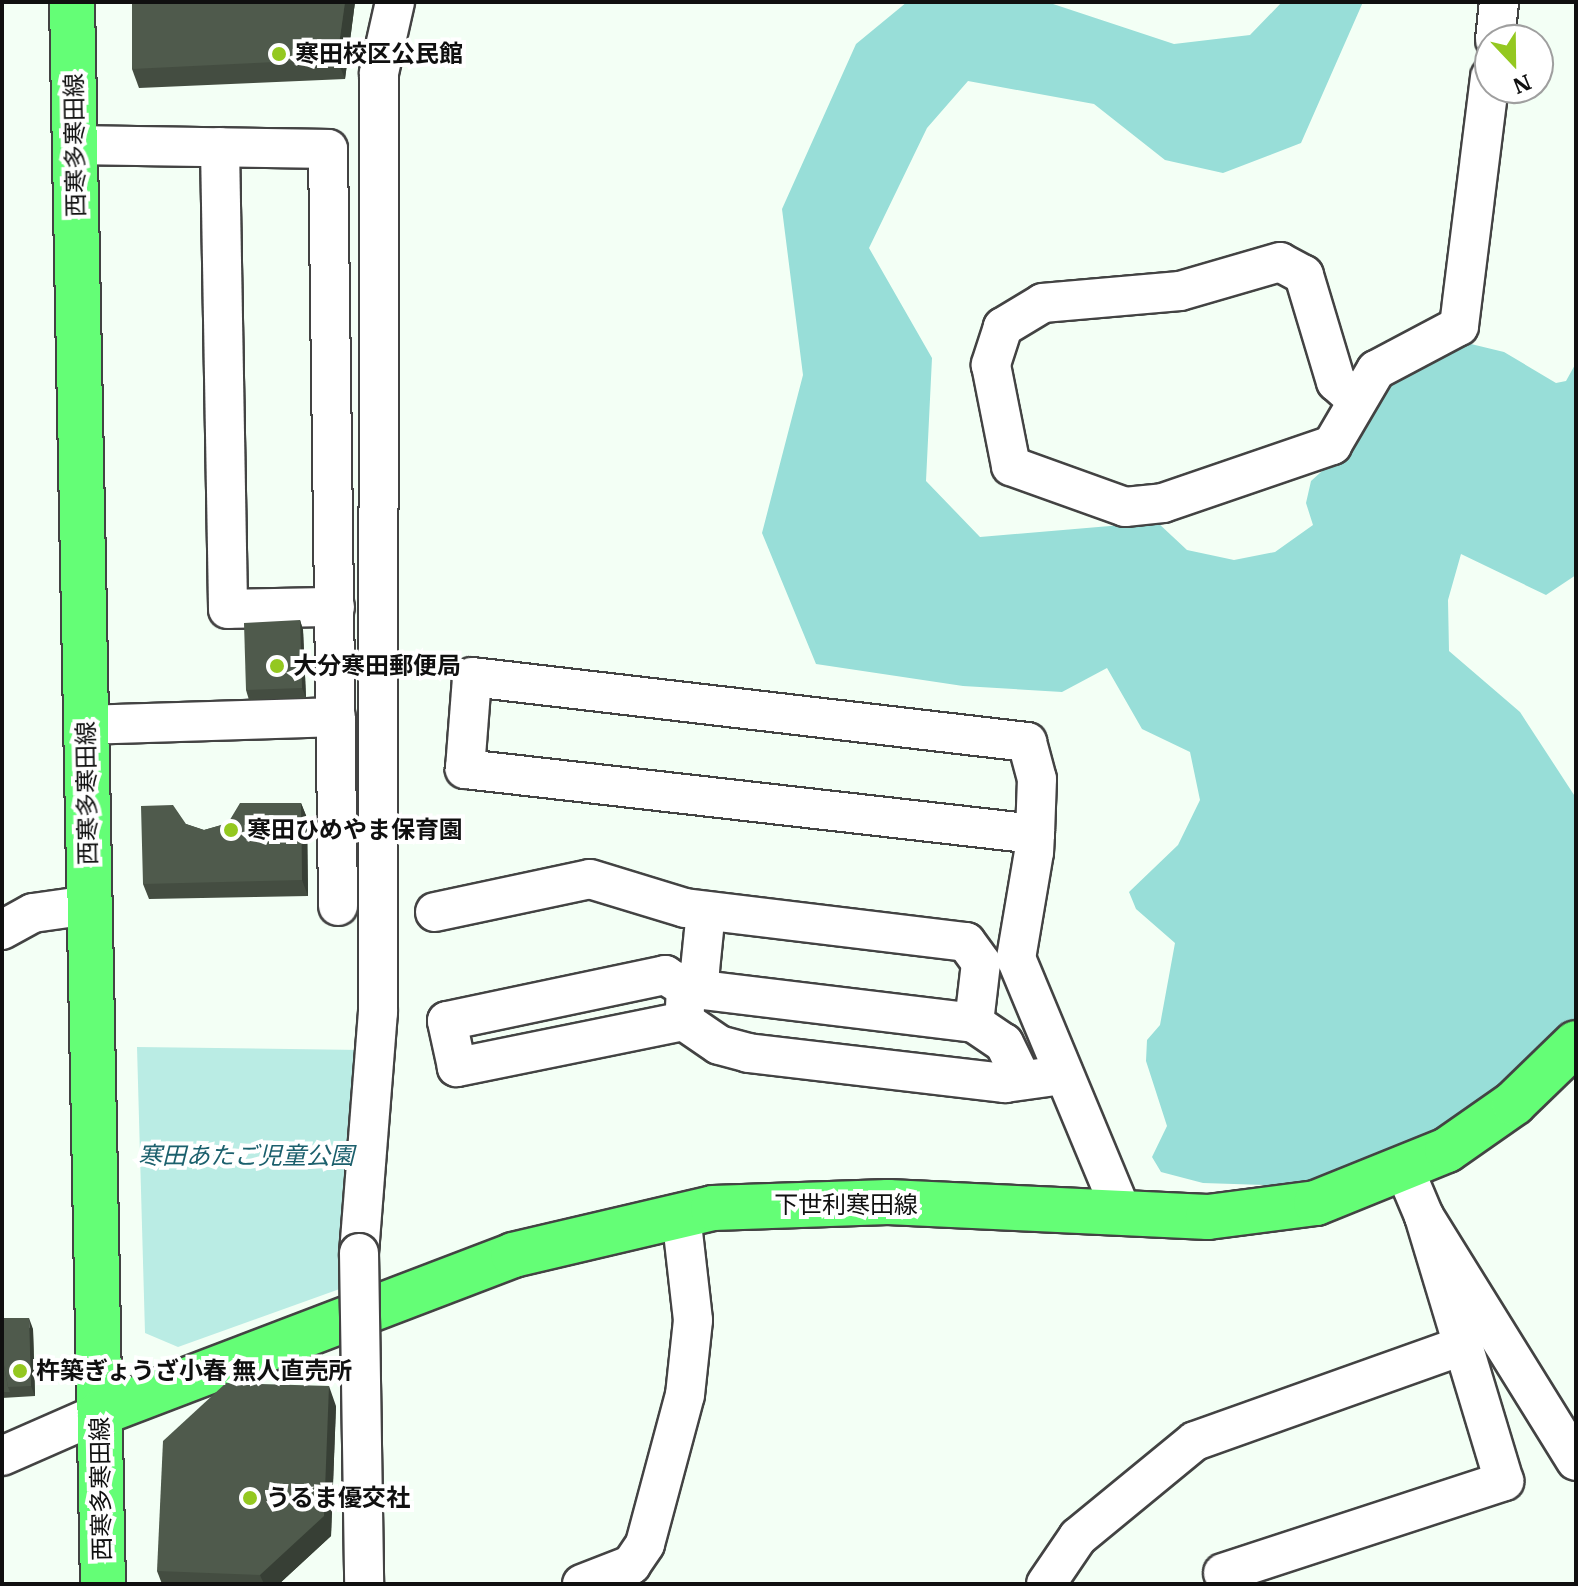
<!DOCTYPE html>
<html>
<head>
<meta charset="utf-8">
<style>
  body { margin:0 }
  #map { position:relative; width:1578px; height:1586px; overflow:hidden; background:#f3fff5; font-family:"IBM Plex Serif","Noto Sans JP",serif }
  div>[style] { position:absolute }
  [style*='--x'] { left:calc(var(--x)*1px); top:calc(var(--y)*1px); width:calc(var(--w)*1px); rotate:calc(var(--a)*1deg) }
  .green>* { inset:0; background:#baece4 }
  .forest>* { inset:0; background:#98ded8 }
  .roads { filter:drop-shadow(2px 0 #434343) drop-shadow(-2px 0 #434343) drop-shadow(0 2px #434343) drop-shadow(0 -2px #434343) }
  .minor>* { height:38px; margin:-19px; padding:0 19px; transform-origin:19px; border-radius:19px; background:#fff }
  .major>* { height:44px; margin:-22px; padding:0 22px; transform-origin:22px; border-radius:22px; background:#64fe76 }
  .bridges { filter:drop-shadow(2px 0 #434343) drop-shadow(-2px 0 #434343) drop-shadow(0 2px #434343) drop-shadow(0 -2px #434343) }
  .minor-bridge>* { height:38px; margin:-19px; padding:0 19px; transform-origin:19px; border-radius:19px; background:#fff }
  .wall>* { inset:0; background:#444d41 }
  .shaded-wall>* { inset:0; background:#373f35 }
  .building>* { inset:0; background:#4f5a4c }
  .dots>* { width:22px; height:22px; translate:-50% -50%; box-sizing:border-box; border:4px solid #fff; border-radius:50% }
  span { translate:-50% -50%; white-space:nowrap; text-align:center; line-height:1.15; -webkit-text-stroke:8px #fff; paint-order:stroke }
  .poi-label { font-size:24px; color:#101010; font-weight:700 }
  .left { translate:0 -50%; text-align:left }
  .street-label { font-size:24px; color:#101010 }
  .park-label { font-size:24px; color:#1c606d; font-style:italic }
  .frame { position:absolute; inset:0; border:4px solid #101010; pointer-events:none }
  .north { position:absolute; left:1474px; top:24px; width:80px; height:80px; box-sizing:border-box; background:#fff; border:2px solid #9f9f9f; border-radius:50%; rotate:158deg; font-size:22px; font-weight:700; line-height:32px; text-align:center; color:#101010 }
  .north::after { content:''; display:block; margin:auto; width:28px; height:36px; background:#94c820; clip-path:polygon(50% 0,100% 100%,50% 72%,0 100%) }
</style>
</head>
<body>
<div id="map">
  <div class="green">
    <div style="clip-path:polygon(137px 1047px,362px 1050px,348px 1286px,178px 1347px,145px 1333px)"></div>
  </div>
  <div class="forest">
    <div style="clip-path:polygon(907px 2px,1047px 2px,1174px 44px,1250px 35px,1282px 2px,1363px 2px,1301px 143px,1223px 173px,1165px 160px,1094px 104px,968px 81px,927px 128px,869px 248px,932px 358px,926px 481px,980px 537px,1157px 522px,1187px 550px,1234px 560px,1275px 552px,1313px 525px,1306px 503px,1311px 481px,1360px 437px,1368px 404px,1390px 378px,1471px 344px,1504px 352px,1556px 383px,1566px 381px,1576px 363px,1576px 575px,1546px 595px,1461px 554px,1448px 600px,1449px 651px,1520px 712px,1576px 798px,1576px 1026px,1412px 1158px,1291px 1186px,1203px 1183px,1161px 1172px,1152px 1157px,1167px 1126px,1146px 1061px,1147px 1040px,1160px 1025px,1175px 943px,1136px 909px,1129px 892px,1178px 845px,1200px 800px,1190px 752px,1142px 729px,1107px 668px,1062px 692px,963px 686px,816px 664px,762px 533px,803px 375px,782px 209px,856px 44px)"></div>
  </div>
  <div class="roads">
    <div class="minor">
      <div style="--x:1495;--y:40;--w:38;--a:-84"></div>
      <div style="--x:75;--y:145;--w:253;--a:0.9"></div>
      <div style="--x:328;--y:149;--w:757;--a:89.24"></div>
      <div style="--x:220;--y:147;--w:462;--a:89"></div>
      <div style="--x:228;--y:609;--w:107;--a:-1.1"></div>
      <div style="--x:1354;--y:398;--w:24;--a:-138"></div>
      <div style="--x:1336;--y:382;--w:112;--a:-106.7"></div>
      <div style="--x:1304;--y:275;--w:27;--a:-152"></div>
      <div style="--x:1280;--y:262;--w:104;--a:163.8"></div>
      <div style="--x:1180;--y:291;--w:138;--a:175"></div>
      <div style="--x:1043;--y:303;--w:47;--a:149"></div>
      <div style="--x:1003;--y:327;--w:40;--a:108"></div>
      <div style="--x:991;--y:365;--w:103;--a:78.8"></div>
      <div style="--x:1011;--y:466;--w:121;--a:19.8"></div>
      <div style="--x:1125;--y:507;--w:38;--a:-6"></div>
      <div style="--x:1163;--y:503;--w:179;--a:-18.9"></div>
      <div style="--x:1332;--y:445;--w:87;--a:-59.6"></div>
      <div style="--x:1376;--y:370;--w:94;--a:-27.9"></div>
      <div style="--x:1459;--y:326;--w:251;--a:-82.9"></div>
      <div style="--x:86;--y:725;--w:250;--a:-1.8"></div>
      <div style="--x:1035;--y:834;--w:574;--a:-173.49"></div>
      <div style="--x:465;--y:769;--w:92;--a:-85.6"></div>
      <div style="--x:472;--y:677;--w:559;--a:6.68"></div>
      <div style="--x:1027;--y:742;--w:38;--a:75"></div>
      <div style="--x:1037;--y:779;--w:55;--a:92.1"></div>
      <div style="--x:1035;--y:834;--w:18;--a:93"></div>
      <div style="--x:1034;--y:852;--w:108;--a:99.6"></div>
      <div style="--x:1016;--y:958;--w:278;--a:67.4"></div>
      <div style="--x:435;--y:912;--w:158;--a:-12"></div>
      <div style="--x:590;--y:879;--w:99;--a:17"></div>
      <div style="--x:685;--y:908;--w:283;--a:6.9"></div>
      <div style="--x:966;--y:942;--w:26;--a:54"></div>
      <div style="--x:981;--y:963;--w:60;--a:96.7"></div>
      <div style="--x:2;--y:930;--w:35;--a:-29"></div>
      <div style="--x:33;--y:913;--w:57;--a:-8.1"></div>
      <div style="--x:686;--y:988;--w:290;--a:6.9"></div>
      <div style="--x:974;--y:1023;--w:36;--a:34"></div>
      <div style="--x:1004;--y:1043;--w:41;--a:64.1"></div>
      <div style="--x:686;--y:988;--w:23;--a:-52"></div>
      <div style="--x:700;--y:970;--w:59;--a:-84.2"></div>
      <div style="--x:684;--y:1021;--w:232;--a:168.5"></div>
      <div style="--x:457;--y:1067;--w:47;--a:-102.3"></div>
      <div style="--x:447;--y:1021;--w:223;--a:-11.9"></div>
      <div style="--x:665;--y:975;--w:25;--a:32"></div>
      <div style="--x:686;--y:988;--w:33;--a:93"></div>
      <div style="--x:684;--y:1021;--w:42;--a:34.4"></div>
      <div style="--x:719;--y:1045;--w:30;--a:15"></div>
      <div style="--x:748;--y:1053;--w:259;--a:6.7"></div>
      <div style="--x:1005;--y:1083;--w:58;--a:-8"></div>
      <div style="--x:1405;--y:1171;--w:49;--a:67.1"></div>
      <div style="--x:1424;--y:1216;--w:288;--a:58.2"></div>
      <div style="--x:359;--y:1253;--w:241;--a:-85.5"></div>
      <div style="--x:378;--y:1013;--w:940;--a:-89.94"></div>
      <div style="--x:379;--y:73;--w:73;--a:-77.3"></div>
      <div style="--x:2;--y:1456;--w:107;--a:-23.7"></div>
      <div style="--x:1223;--y:1573;--w:296;--a:-18.1"></div>
      <div style="--x:1504;--y:1481;--w:277;--a:-106.8"></div>
      <div style="--x:582;--y:1584;--w:53;--a:-21.2"></div>
      <div style="--x:631;--y:1565;--w:25;--a:-56"></div>
      <div style="--x:645;--y:1544;--w:154;--a:-75"></div>
      <div style="--x:685;--y:1395;--w:75;--a:-83.9"></div>
      <div style="--x:693;--y:1320;--w:107;--a:-96.5"></div>
      <div style="--x:1046;--y:1584;--w:57;--a:-55.8"></div>
      <div style="--x:1078;--y:1537;--w:151;--a:-39.4"></div>
      <div style="--x:1195;--y:1441;--w:286;--a:-19.6"></div>
    </div>
    <div class="major">
      <div style="--x:72;--y:2;--w:1582;--a:88.88"></div>
      <div style="--x:100;--y:1413;--w:442;--a:-20.9"></div>
      <div style="--x:513;--y:1255;--w:205;--a:-13.2"></div>
      <div style="--x:713;--y:1208;--w:175;--a:-2"></div>
      <div style="--x:888;--y:1202;--w:320;--a:2.7"></div>
      <div style="--x:1208;--y:1217;--w:109;--a:-7.4"></div>
      <div style="--x:1316;--y:1203;--w:141;--a:-22"></div>
      <div style="--x:1447;--y:1150;--w:82;--a:-35"></div>
      <div style="--x:1514;--y:1103;--w:86;--a:-44.1"></div>
    </div>
  </div>
  <div class="bridges">
    <div class="minor-bridge">
      <div style="--x:359;--y:1253;--w:331;--a:89.1"></div>
    </div>
  </div>
  <div class="wall">
    <div style="clip-path:polygon(132px 2px,355px 2px,345px 79px,139px 88px,132px 69px)"></div>
    <div style="clip-path:polygon(300px 620px,303px 630px,306px 698px,249px 700px,246px 690px)"></div>
    <div style="clip-path:polygon(301px 803px,307px 818px,308px 896px,149px 899px,143px 884px,186px 824px,204px 830px)"></div>
    <div style="clip-path:polygon(2px 1318px,33px 1329px,35px 1396px,2px 1398px)"></div>
    <div style="clip-path:polygon(336px 1406px,331px 1536px,279px 1584px,162px 1584px,157px 1571px)"></div>
  </div>
  <div class="shaded-wall">
    <div style="clip-path:polygon(345px 2px,355px 2px,345px 79px,337px 59px)"></div>
    <div style="clip-path:polygon(300px 620px,303px 630px,306px 698px,302px 688px)"></div>
    <div style="clip-path:polygon(301px 803px,307px 818px,308px 896px,302px 880px)"></div>
    <div style="clip-path:polygon(29px 1318px,33px 1329px,35px 1396px,31px 1386px)"></div>
    <div style="clip-path:polygon(329px 1386px,336px 1406px,331px 1536px,279px 1584px,264px 1584px,260px 1575px)"></div>
  </div>
  <div class="building">
    <div style="clip-path:polygon(132px 2px,345px 2px,337px 59px,132px 69px)"></div>
    <div style="clip-path:polygon(300px 620px,302px 688px,246px 690px,244px 623px)"></div>
    <div style="clip-path:polygon(240px 803px,301px 803px,302px 880px,143px 884px,141px 806px,173px 805px,186px 824px,204px 830px,228px 823px)"></div>
    <div style="clip-path:polygon(2px 1318px,29px 1318px,31px 1386px,8px 1387px,2px 1355px)"></div>
    <div style="clip-path:polygon(2px 1356px,8px 1387px,10px 1392px,2px 1392px)"></div>
    <div style="clip-path:polygon(226px 1383px,329px 1386px,324px 1516px,260px 1575px,157px 1571px,163px 1441px)"></div>
  </div>
  <div class="dots">
    <div style="left:279px;top:54px;background:#94c820"></div>
    <div style="left:277px;top:666px;background:#94c820"></div>
    <div style="left:231px;top:830px;background:#94c820"></div>
    <div style="left:20px;top:1371px;background:#94c820"></div>
    <div style="left:250px;top:1498px;background:#94c820"></div>
  </div>
  <div class="poi-label">
    <span class="left" style="left:295px;top:54px">寒田校区公民館</span>
    <span class="left" style="left:293px;top:666px">大分寒田郵便局</span>
    <span class="left" style="left:247px;top:830px">寒田ひめやま保育園</span>
    <span class="left" style="left:36px;top:1371px">杵築ぎょうざ小春 無人直売所</span>
    <span class="left" style="left:266px;top:1498px">うるま優交社</span>
  </div>
  <div class="street-label">
    <span style="left:75px;top:145px;rotate:-91deg">西寒多寒田線</span>
    <span style="left:87px;top:793px;rotate:-91deg">西寒多寒田線</span>
    <span style="left:846px;top:1205px">下世利寒田線</span>
    <span style="left:101px;top:1489px;rotate:-91deg">西寒多寒田線</span>
  </div>
  <div class="park-label">
    <span style="left:246px;top:1156px">寒田あたご児童公園</span>
  </div>
  <div class="frame"></div>
  <div class="north">N</div>
</div>
</body>
</html>
